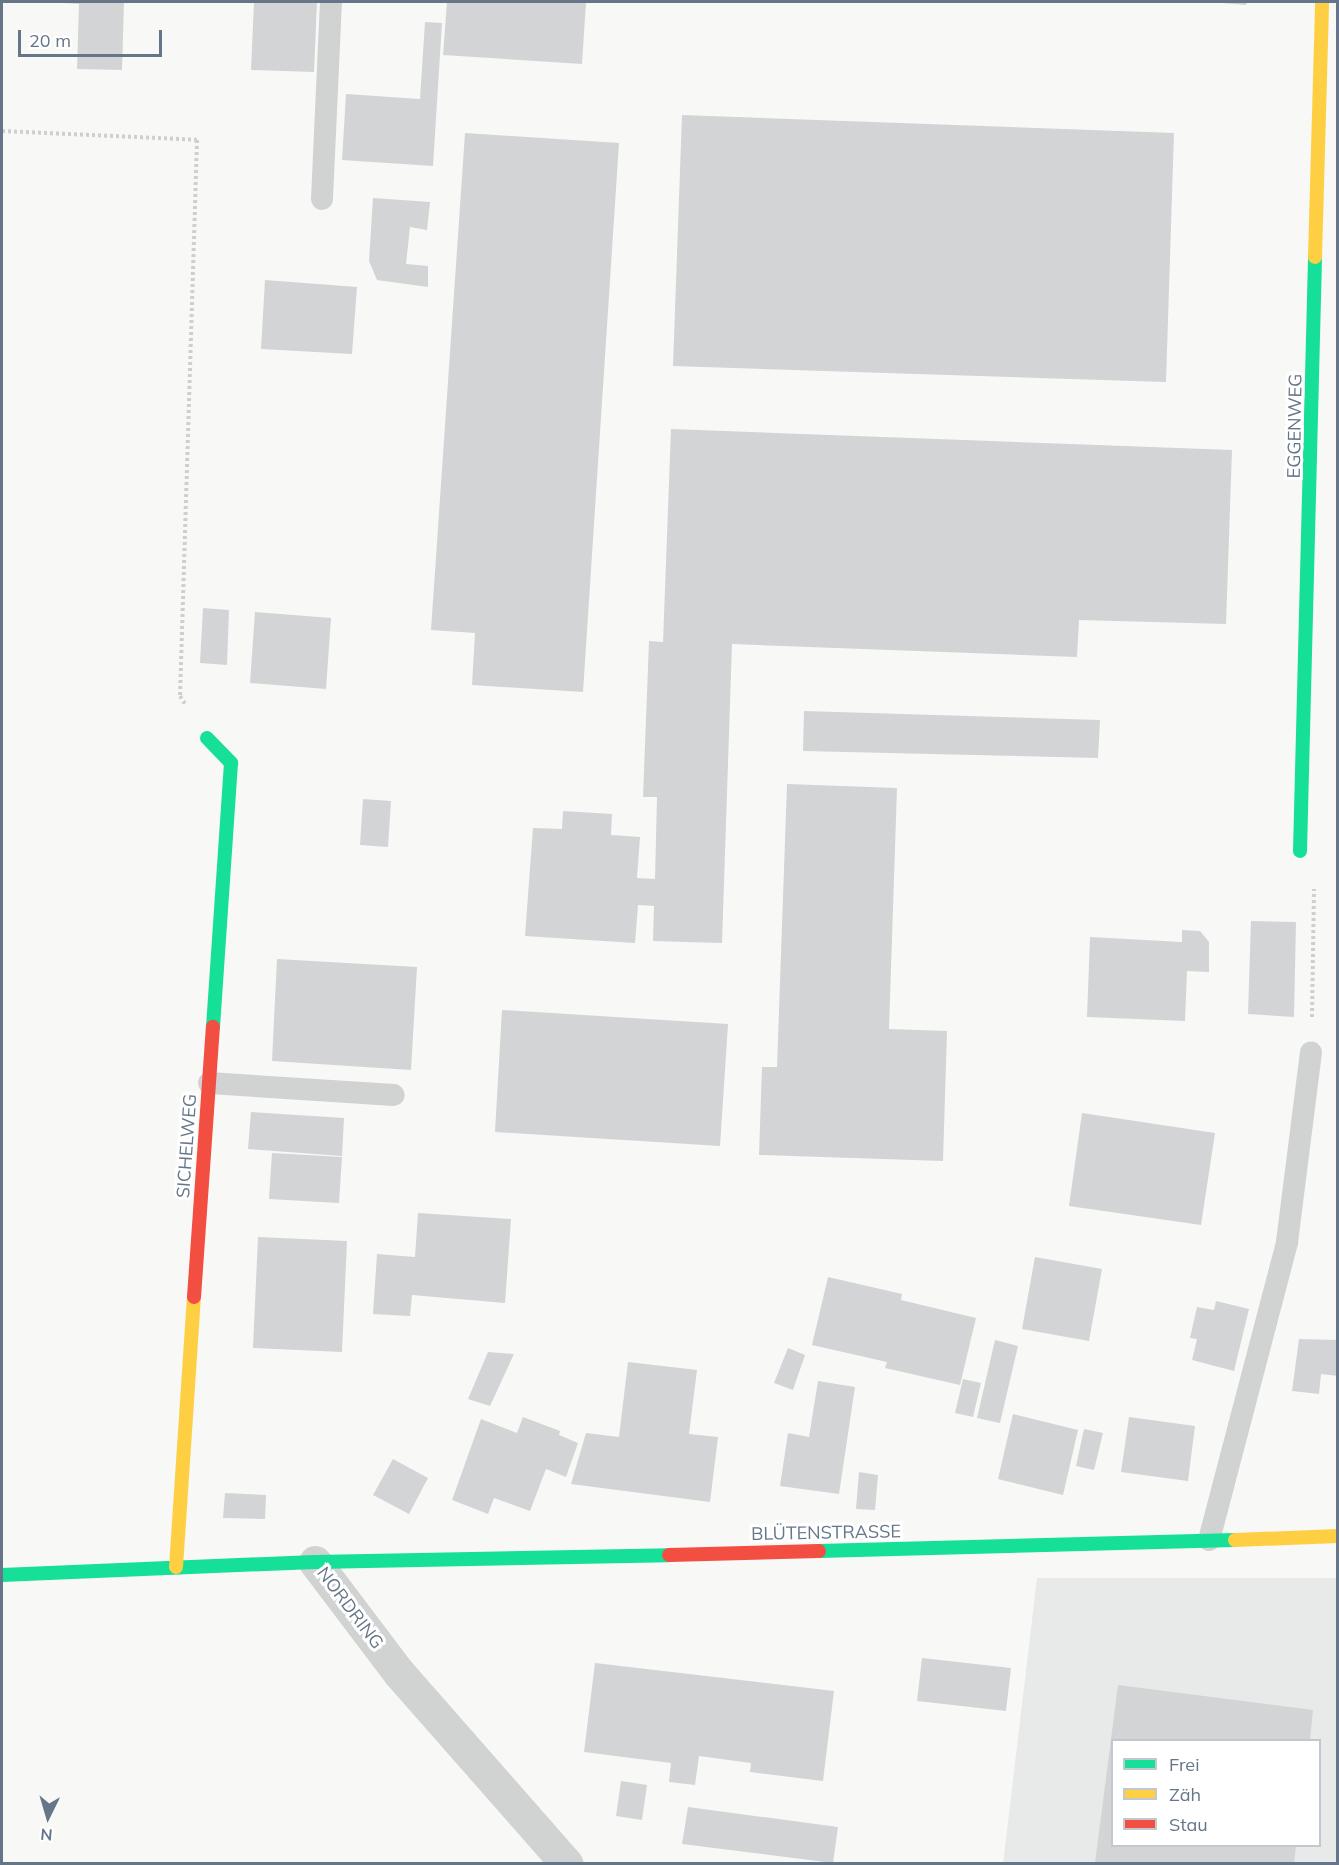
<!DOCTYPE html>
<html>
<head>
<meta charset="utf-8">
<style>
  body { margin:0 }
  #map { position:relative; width:1339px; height:1865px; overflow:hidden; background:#f8f8f7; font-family:Mulish,sans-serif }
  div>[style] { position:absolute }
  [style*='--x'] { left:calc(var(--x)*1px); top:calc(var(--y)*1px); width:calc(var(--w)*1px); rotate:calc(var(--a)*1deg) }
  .built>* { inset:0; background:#e8e9e9 }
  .building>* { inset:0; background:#d3d4d5 }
  .path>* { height:4px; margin-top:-2px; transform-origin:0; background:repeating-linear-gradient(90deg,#cecfd0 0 3px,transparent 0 6px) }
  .lane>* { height:22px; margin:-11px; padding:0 11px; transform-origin:11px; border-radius:11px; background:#d1d3d3 }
  .street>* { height:33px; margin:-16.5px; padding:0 16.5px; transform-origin:16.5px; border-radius:16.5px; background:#d1d3d3 }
  .fast>* { height:14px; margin:-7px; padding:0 7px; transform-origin:7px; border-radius:7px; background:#16e098 }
  .slow>* { height:14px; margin:-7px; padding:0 7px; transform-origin:7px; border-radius:7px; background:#ffcf43 }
  .jam>* { height:14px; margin:-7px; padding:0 7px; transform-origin:7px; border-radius:7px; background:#f24e42 }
  span { translate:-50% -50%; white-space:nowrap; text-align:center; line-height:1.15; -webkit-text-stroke:6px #fff; paint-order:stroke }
  .street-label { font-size:18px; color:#657689 }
  .frame { position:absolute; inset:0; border:3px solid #657689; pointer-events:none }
  .legend { position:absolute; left:1111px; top:1739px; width:210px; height:108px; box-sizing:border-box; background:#fff; border:2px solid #c1c8d0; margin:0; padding:8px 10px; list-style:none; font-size:18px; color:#657689 }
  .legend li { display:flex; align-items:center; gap:12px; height:30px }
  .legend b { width:30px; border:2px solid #c1c8d0 }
  .north { position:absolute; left:18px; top:1787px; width:60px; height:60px; -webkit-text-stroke:4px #fff; paint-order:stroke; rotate:185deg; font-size:16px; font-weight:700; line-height:24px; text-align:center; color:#657689 }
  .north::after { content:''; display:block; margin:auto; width:21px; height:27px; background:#657689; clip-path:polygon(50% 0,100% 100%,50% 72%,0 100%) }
  .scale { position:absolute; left:18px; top:30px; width:144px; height:27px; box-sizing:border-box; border:3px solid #657689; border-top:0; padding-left:8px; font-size:18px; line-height:21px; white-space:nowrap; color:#657689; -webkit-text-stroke:4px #fff; paint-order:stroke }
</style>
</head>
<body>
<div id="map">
  <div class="built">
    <div style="clip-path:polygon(evenodd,1037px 1578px,1337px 1578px,1337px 1863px,1003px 1864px,1037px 1578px,1112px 1740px,1320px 1740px,1320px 1846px,1112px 1846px,1112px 1740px)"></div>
  </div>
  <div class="building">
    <div style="clip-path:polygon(47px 2px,124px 2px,122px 70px,77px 69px,79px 4px)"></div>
    <div style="clip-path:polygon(254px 2px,317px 2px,314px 72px,251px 70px)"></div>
    <div style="clip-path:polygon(447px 2px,586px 2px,582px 64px,443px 55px)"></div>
    <div style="clip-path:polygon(1210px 2px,1247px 2px,1246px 5px)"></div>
    <div style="clip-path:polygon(425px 22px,442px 23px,433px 166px,342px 160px,346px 94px,420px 99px)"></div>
    <div style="clip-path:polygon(682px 115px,1174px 133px,1166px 382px,673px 366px)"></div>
    <div style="clip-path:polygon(465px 133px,619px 143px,583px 692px,472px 685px,475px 633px,431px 630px)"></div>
    <div style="clip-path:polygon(373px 198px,430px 202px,427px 230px,410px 227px,406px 264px,428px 266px,428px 287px,377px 280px,369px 261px)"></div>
    <div style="clip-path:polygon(265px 280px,357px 287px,352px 354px,261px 349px)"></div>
    <div style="clip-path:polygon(671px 429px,1232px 450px,1226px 624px,1079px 620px,1077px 657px,732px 644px,722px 943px,653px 941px,654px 906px,638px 905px,635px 943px,525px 936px,533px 828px,562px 829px,563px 811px,612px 814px,611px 835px,640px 837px,637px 878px,655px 879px,657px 797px,643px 797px,649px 641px,663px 642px)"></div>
    <div style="clip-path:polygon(203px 608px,229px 610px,227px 665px,200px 663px)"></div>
    <div style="clip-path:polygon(255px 612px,331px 618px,326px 689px,250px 683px)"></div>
    <div style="clip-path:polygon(804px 711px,1100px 720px,1098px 758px,803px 751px)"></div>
    <div style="clip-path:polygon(787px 784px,897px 788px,889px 1029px,947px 1031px,943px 1161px,759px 1155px,762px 1067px,777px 1067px)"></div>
    <div style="clip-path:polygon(363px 799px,391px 801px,388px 847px,360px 845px)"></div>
    <div style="clip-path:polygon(1251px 921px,1296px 922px,1294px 1017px,1248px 1014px)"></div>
    <div style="clip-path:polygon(1182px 930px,1200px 931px,1209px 942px,1209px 972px,1187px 971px,1185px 1021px,1087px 1017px,1090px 937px,1182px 942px)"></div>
    <div style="clip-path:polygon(277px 959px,417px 967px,411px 1070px,272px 1061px)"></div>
    <div style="clip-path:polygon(502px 1010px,728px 1024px,720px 1146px,495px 1132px)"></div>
    <div style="clip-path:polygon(251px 1112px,344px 1118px,342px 1156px,248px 1149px)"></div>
    <div style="clip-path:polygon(1082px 1113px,1215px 1133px,1201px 1225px,1069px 1206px)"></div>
    <div style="clip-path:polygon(272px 1153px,342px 1157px,339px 1203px,269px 1199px)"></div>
    <div style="clip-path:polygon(418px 1213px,511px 1219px,505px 1303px,412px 1295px,410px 1316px,373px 1314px,377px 1254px,415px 1257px)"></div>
    <div style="clip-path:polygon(258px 1237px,347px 1241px,342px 1352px,253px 1348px)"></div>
    <div style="clip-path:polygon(1035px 1257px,1102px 1269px,1089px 1341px,1022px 1329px)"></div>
    <div style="clip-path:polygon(828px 1277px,902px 1294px,901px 1300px,976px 1318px,960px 1385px,885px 1368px,887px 1362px,812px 1345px)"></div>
    <div style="clip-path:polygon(1216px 1301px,1249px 1309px,1234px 1371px,1192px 1360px,1197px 1339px,1190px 1338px,1197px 1307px,1214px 1310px)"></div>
    <div style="clip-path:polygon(1299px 1339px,1338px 1340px,1338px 1376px,1321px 1374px,1319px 1394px,1292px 1391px)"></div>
    <div style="clip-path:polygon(995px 1340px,1018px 1346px,1000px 1423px,977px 1418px)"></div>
    <div style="clip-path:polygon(788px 1348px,805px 1355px,793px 1390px,774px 1383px)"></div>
    <div style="clip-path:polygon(488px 1352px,514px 1354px,490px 1406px,468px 1399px)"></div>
    <div style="clip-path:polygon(628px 1362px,697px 1370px,689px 1434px,718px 1437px,710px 1502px,571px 1484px,586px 1433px,619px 1437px)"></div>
    <div style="clip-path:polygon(963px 1379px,981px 1383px,973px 1417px,955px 1413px)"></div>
    <div style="clip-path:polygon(818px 1381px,855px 1387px,839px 1494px,780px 1486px,788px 1433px,809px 1437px)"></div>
    <div style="clip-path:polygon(1013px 1414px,1078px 1430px,1063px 1495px,998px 1479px)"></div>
    <div style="clip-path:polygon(523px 1417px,560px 1431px,559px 1435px,578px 1443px,566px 1477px,546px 1469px,530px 1511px,494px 1498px,488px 1514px,452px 1500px,481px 1419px,517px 1433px)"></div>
    <div style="clip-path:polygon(1129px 1417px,1195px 1426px,1188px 1481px,1121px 1472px)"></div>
    <div style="clip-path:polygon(1084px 1429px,1103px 1433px,1094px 1470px,1076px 1466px)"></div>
    <div style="clip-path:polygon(393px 1459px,428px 1478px,409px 1514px,373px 1495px)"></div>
    <div style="clip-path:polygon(859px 1472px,878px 1475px,875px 1510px,856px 1509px)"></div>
    <div style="clip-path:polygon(225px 1493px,266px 1495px,265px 1519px,223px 1518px)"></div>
    <div style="clip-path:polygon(922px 1658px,1011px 1668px,1006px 1711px,917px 1701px)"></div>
    <div style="clip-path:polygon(595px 1663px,834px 1691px,823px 1781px,750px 1772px,751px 1763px,699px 1756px,695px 1785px,669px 1782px,671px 1763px,584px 1752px)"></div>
    <div style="clip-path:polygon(1118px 1685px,1313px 1710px,1310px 1740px,1112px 1740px,1112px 1846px,1296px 1846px,1294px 1863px,1095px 1863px)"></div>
    <div style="clip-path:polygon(621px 1781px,647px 1785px,642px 1820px,616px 1816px)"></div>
    <div style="clip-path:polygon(688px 1807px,838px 1827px,833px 1863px,682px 1844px)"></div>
  </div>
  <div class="path">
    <div style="--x:2;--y:131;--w:195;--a:2.6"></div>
    <div style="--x:197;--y:140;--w:556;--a:91.75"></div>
    <div style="--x:180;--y:696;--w:9;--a:58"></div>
    <div style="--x:1312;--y:1017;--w:128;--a:-89.1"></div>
  </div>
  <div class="lane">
    <div style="--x:322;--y:199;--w:197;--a:-87.4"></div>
    <div style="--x:209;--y:1083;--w:185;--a:3.7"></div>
    <div style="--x:1209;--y:1540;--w:308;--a:-75.3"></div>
    <div style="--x:1287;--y:1242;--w:191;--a:-82.8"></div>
  </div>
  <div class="street">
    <div style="--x:315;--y:1562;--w:139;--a:52.9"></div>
    <div style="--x:399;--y:1673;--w:254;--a:48.7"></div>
  </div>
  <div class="fast">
    <div style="--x:207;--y:738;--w:35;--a:46"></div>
    <div style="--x:231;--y:763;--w:265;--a:93.9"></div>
    <div style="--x:1300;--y:851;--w:594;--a:-88.55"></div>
    <div style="--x:819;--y:1551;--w:416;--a:-1.5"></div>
    <div style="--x:2;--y:1575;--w:313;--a:-2.4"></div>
    <div style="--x:315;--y:1562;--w:354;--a:-1.1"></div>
  </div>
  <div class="slow">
    <div style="--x:1315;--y:257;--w:255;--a:-88.4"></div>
    <div style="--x:1235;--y:1540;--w:103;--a:-2.2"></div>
    <div style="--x:176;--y:1567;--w:271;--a:-86.2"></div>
  </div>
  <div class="jam">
    <div style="--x:194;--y:1297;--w:271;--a:-86"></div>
    <div style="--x:669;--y:1555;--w:150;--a:-1.5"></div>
  </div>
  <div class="street-label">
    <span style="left:1295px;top:426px;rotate:-89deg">EGGENWEG</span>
    <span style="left:187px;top:1146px;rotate:-86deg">SICHELWEG</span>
    <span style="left:826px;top:1533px;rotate:-1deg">BLÜTENSTRASSE</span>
    <span style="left:350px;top:1608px;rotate:53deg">NORDRING</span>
  </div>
  <div class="frame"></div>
  <ul class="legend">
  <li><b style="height:8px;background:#16e098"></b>Frei</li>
  <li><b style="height:8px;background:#ffcf43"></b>Zäh</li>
  <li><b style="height:8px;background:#f24e42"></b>Stau</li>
  </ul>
  <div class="north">N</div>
  <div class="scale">20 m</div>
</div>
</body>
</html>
